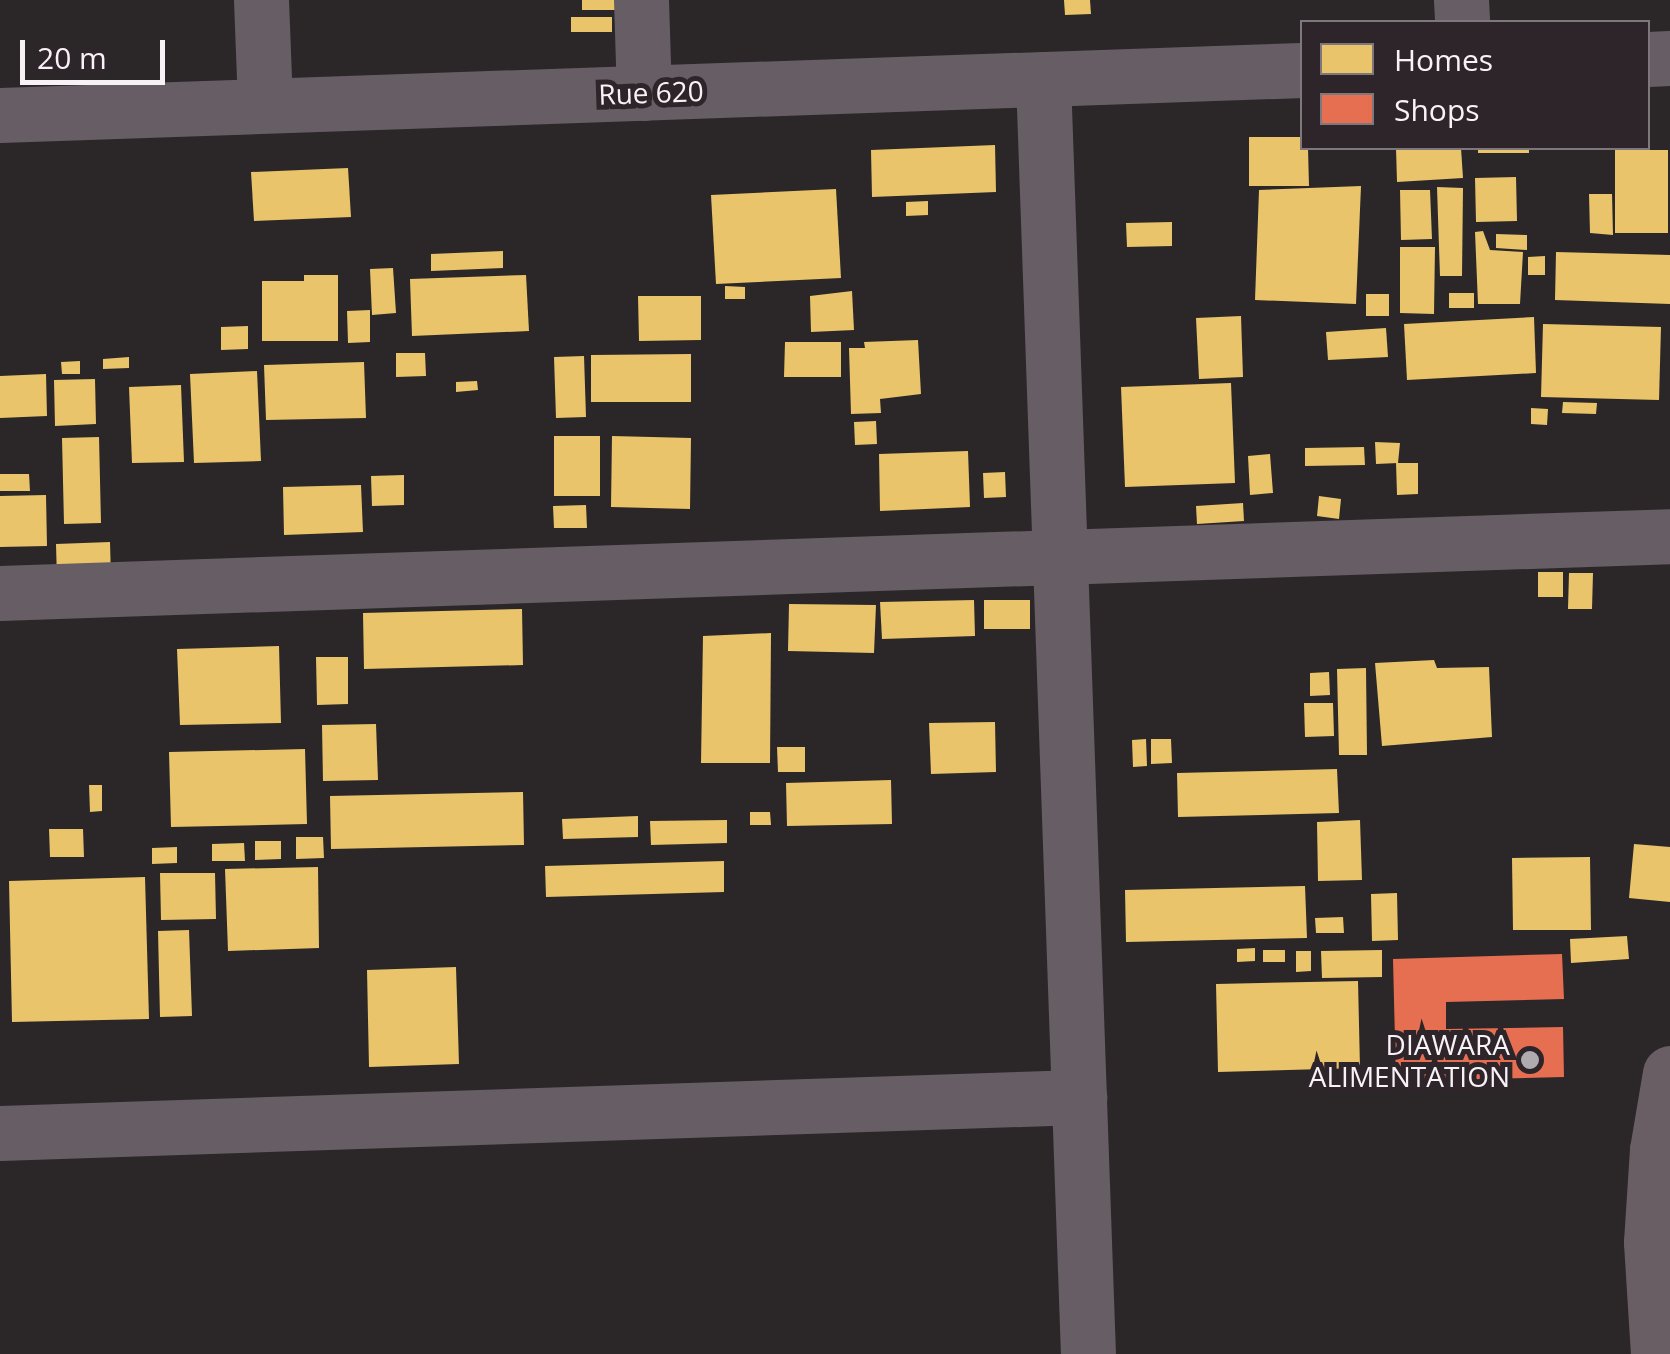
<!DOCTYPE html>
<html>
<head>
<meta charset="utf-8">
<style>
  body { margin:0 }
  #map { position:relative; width:1670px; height:1354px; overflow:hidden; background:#2b2729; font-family:"Open Sans",sans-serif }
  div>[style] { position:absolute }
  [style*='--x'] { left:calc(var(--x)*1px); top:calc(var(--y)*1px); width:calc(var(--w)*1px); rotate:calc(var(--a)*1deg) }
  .homes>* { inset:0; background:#e9c46a }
  .shops>* { inset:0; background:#e76f51 }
  .minor>* { height:55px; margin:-27.5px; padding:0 27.5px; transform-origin:27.5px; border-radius:27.5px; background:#665e64 }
  .major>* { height:55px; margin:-27.5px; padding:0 27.5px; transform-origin:27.5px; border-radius:27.5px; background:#685e64 }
  .dots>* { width:28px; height:28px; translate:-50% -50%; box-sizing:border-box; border:5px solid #2d252a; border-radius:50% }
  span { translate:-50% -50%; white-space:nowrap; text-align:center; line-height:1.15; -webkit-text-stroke:10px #2d252a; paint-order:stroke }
  .street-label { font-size:28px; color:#f8f2f6 }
  .poi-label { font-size:28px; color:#f8f2f6 }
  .right { translate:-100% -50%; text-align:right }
  .legend { position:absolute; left:1300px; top:20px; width:350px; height:130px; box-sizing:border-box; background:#2d252a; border:2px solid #7e777c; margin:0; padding:12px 18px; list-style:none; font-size:30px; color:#f8f2f6 }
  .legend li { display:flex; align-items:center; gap:20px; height:50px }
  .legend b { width:50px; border:2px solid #7e777c }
  .scale { position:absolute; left:20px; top:40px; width:145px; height:45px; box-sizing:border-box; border:5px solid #f8f2f6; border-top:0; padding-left:12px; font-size:30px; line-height:35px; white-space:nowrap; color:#f8f2f6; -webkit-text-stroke:8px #2d252a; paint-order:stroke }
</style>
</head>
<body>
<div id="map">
  <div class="homes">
    <div style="clip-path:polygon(582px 0,618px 0,618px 10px,582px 10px)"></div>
    <div style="clip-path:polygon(1064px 0,1090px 0,1091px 14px,1065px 15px)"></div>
    <div style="clip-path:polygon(571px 17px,612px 17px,612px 32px,571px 32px)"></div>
    <div style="clip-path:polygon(1249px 137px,1302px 137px,1302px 148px,1308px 148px,1309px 186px,1249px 186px)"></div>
    <div style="clip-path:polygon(995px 145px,996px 192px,872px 197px,871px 150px)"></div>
    <div style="clip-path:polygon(1396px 148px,1461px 148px,1463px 178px,1397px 182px)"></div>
    <div style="clip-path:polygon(1478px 148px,1529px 148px,1529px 153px,1478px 153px)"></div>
    <div style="clip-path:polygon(1615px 150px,1668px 150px,1668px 233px,1615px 233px)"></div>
    <div style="clip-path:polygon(348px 168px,351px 217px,254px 221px,251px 172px)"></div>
    <div style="clip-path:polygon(1516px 177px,1517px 221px,1476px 222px,1475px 178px)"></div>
    <div style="clip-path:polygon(1361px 186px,1356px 304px,1255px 300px,1259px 190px)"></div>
    <div style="clip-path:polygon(1437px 187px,1463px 188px,1462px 276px,1440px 276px)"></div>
    <div style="clip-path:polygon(836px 189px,841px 278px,716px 284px,711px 195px)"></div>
    <div style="clip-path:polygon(1400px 190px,1430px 190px,1432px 239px,1401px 240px)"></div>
    <div style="clip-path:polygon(1589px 194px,1612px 194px,1613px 235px,1590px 233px)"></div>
    <div style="clip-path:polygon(928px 201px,928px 215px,906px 216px,906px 202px)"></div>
    <div style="clip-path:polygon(1172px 222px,1172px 246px,1127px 247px,1126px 223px)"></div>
    <div style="clip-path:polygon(1483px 231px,1490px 250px,1523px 252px,1520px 304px,1478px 304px,1475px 232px)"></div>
    <div style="clip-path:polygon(1496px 234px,1527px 235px,1527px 250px,1496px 248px)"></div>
    <div style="clip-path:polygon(1400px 247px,1435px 247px,1434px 314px,1400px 313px)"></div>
    <div style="clip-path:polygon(503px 251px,503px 268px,431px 271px,431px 254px)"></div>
    <div style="clip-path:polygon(1556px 252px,1670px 255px,1670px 304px,1555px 300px)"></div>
    <div style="clip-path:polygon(1545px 256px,1545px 275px,1528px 275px,1528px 257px)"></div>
    <div style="clip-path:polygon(393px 268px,396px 313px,372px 315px,370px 269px)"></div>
    <div style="clip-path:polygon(304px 275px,338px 275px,338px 341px,262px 341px,262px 281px,304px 281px)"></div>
    <div style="clip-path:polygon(526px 275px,529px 331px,412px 336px,410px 279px)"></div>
    <div style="clip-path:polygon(725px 286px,745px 287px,745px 299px,725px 299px)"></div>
    <div style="clip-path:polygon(852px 291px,854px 330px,811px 332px,810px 296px)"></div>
    <div style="clip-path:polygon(1449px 293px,1474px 293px,1474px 308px,1449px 308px)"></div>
    <div style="clip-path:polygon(1366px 294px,1389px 294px,1389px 316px,1366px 316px)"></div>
    <div style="clip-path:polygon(638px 296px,701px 296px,701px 340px,639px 341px)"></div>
    <div style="clip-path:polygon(370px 310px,370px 342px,348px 343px,347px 311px)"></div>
    <div style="clip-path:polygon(1241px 316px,1243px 377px,1199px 379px,1196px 318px)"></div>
    <div style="clip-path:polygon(1534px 317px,1536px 373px,1407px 380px,1404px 324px)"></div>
    <div style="clip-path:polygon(1543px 324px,1661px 327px,1659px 400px,1541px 397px)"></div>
    <div style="clip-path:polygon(248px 326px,248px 349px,221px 350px,221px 327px)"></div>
    <div style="clip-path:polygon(1386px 328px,1388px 357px,1328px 360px,1326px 332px)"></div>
    <div style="clip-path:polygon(918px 340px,921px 394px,880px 399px,881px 413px,851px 414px,849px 348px,865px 348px,864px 342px)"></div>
    <div style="clip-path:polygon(785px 342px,841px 342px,841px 377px,784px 377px)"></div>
    <div style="clip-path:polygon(396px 353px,425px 353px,426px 376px,396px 377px)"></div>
    <div style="clip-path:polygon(691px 354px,691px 402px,591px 402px,591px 355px)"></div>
    <div style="clip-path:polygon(584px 356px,586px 417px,556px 418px,554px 357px)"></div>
    <div style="clip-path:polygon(129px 357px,129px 368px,103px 369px,103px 359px)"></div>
    <div style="clip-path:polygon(80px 361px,80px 374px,62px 374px,61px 362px)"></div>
    <div style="clip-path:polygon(364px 362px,366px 418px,266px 420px,264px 365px)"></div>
    <div style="clip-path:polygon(257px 371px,261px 461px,194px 463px,190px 374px)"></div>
    <div style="clip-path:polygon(46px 374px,47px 416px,0 418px,0 376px)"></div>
    <div style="clip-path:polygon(95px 379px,96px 424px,55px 426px,54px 380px)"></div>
    <div style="clip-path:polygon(477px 381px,478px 390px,456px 392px,456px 382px)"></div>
    <div style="clip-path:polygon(1231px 383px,1235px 483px,1125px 487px,1121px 387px)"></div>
    <div style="clip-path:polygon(181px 385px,184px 462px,132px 463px,129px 387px)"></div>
    <div style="clip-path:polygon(1563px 402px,1597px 403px,1596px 414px,1562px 413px)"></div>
    <div style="clip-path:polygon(1531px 408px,1548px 409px,1547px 425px,1531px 424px)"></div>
    <div style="clip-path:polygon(876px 421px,877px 444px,855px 445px,854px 422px)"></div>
    <div style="clip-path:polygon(554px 436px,600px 436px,600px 496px,554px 496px)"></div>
    <div style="clip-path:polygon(612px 436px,691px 438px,690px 509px,611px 507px)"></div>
    <div style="clip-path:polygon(99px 437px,101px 523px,64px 524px,62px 438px)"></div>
    <div style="clip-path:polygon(1375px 442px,1400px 443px,1398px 463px,1376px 464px)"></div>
    <div style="clip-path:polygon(1364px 447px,1365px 465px,1305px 466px,1305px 448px)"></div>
    <div style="clip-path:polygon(968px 451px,970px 507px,880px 511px,879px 454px)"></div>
    <div style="clip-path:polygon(1270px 454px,1273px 493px,1250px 495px,1248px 456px)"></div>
    <div style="clip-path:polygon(1396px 463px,1418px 463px,1418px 494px,1397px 495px)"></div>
    <div style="clip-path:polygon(1005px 472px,1006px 497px,984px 498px,983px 473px)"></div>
    <div style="clip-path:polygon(0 474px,29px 474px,30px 491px,0 491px)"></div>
    <div style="clip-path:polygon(404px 475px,404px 505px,372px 506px,371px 476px)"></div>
    <div style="clip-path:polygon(361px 485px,363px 532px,284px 535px,283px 487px)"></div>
    <div style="clip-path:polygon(46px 495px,47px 546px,0 547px,0 496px)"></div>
    <div style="clip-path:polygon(1319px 496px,1341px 499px,1339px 519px,1317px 516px)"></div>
    <div style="clip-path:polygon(1243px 503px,1244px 521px,1197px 524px,1196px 506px)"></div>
    <div style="clip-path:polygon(586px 505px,587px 528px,554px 528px,553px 506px)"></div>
    <div style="clip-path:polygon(110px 542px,111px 578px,57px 580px,56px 544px)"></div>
    <div style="clip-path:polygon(1538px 572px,1563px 572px,1563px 597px,1538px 597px)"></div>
    <div style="clip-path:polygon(1569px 573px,1593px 573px,1592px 609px,1568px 609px)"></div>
    <div style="clip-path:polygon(974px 600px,975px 636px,882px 639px,880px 602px)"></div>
    <div style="clip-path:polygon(984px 600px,1030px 600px,1030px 629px,984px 629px)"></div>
    <div style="clip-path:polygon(789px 604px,876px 605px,874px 653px,788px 651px)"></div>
    <div style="clip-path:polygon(522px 609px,523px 665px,364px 669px,363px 613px)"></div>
    <div style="clip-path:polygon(771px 633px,770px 763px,701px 763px,703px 636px)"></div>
    <div style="clip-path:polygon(279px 646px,281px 723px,180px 725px,177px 649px)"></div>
    <div style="clip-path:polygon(316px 657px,348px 657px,348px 704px,317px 705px)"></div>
    <div style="clip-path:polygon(1434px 660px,1437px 668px,1489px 667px,1492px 737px,1382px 746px,1375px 663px)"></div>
    <div style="clip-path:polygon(1366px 668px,1367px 755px,1339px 755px,1337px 669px)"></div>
    <div style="clip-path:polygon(1329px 672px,1330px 695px,1310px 696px,1310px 673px)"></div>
    <div style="clip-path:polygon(1304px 703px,1333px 703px,1334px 736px,1305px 737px)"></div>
    <div style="clip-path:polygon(995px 722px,996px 772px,931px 774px,929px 723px)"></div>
    <div style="clip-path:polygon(376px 724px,378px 780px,323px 781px,322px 725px)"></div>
    <div style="clip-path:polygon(1146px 739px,1147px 766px,1133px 767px,1132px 740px)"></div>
    <div style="clip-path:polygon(1151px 739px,1171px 739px,1172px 763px,1151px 764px)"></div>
    <div style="clip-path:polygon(777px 747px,805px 747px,805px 772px,778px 772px)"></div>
    <div style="clip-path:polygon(305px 749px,307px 824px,171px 827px,169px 752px)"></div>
    <div style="clip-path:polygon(1337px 769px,1339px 813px,1178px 817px,1177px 773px)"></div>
    <div style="clip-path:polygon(891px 780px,892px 824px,787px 826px,786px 783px)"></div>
    <div style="clip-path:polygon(89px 785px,102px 785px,102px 811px,90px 812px)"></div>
    <div style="clip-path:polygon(523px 792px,524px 845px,331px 849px,330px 796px)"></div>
    <div style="clip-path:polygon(750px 812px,770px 812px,771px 825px,750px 825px)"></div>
    <div style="clip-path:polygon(638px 816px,638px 837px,563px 839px,562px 819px)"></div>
    <div style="clip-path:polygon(727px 820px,727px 843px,651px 845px,650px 821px)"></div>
    <div style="clip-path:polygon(1360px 820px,1362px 880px,1318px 881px,1317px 822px)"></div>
    <div style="clip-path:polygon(49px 829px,83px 829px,84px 857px,50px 857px)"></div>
    <div style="clip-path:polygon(296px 837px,323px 837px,324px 858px,296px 859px)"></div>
    <div style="clip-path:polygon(255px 841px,281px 841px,281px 859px,255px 860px)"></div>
    <div style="clip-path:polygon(244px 843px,245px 861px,212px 861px,212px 844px)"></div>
    <div style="clip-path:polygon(1634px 844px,1670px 847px,1670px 902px,1629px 898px)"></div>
    <div style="clip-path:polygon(177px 847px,177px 863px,152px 864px,152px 848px)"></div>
    <div style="clip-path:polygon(1590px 857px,1591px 930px,1513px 930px,1512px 858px)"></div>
    <div style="clip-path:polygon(724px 861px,724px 892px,546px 897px,545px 866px)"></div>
    <div style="clip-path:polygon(318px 867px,319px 948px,228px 951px,225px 869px)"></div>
    <div style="clip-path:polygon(160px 873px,215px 873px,216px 919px,161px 920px)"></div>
    <div style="clip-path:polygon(145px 877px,149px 1019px,12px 1022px,9px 881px)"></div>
    <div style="clip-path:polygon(1305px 886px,1307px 938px,1126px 942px,1125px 890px)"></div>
    <div style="clip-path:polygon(1397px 893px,1398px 940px,1372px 941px,1371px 894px)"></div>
    <div style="clip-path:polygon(1343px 917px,1344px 933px,1316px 933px,1315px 918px)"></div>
    <div style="clip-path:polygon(189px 930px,192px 1016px,160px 1017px,158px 931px)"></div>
    <div style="clip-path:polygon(1627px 936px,1629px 959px,1571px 963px,1570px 939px)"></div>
    <div style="clip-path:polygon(1255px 948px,1255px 961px,1237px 962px,1237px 949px)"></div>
    <div style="clip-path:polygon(1263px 950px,1285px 950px,1285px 962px,1263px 962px)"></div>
    <div style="clip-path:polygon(1382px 950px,1382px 977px,1322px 978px,1321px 951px)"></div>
    <div style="clip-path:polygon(1296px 951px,1311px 951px,1311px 971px,1296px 972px)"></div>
    <div style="clip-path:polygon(456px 967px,459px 1064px,369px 1067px,367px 970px)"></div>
    <div style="clip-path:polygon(1358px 981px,1360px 1068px,1218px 1072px,1216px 984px)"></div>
  </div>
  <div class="shops">
    <div style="clip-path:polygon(1562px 954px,1564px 999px,1446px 1002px,1446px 1029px,1563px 1027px,1564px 1077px,1396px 1081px,1393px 959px)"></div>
  </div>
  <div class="minor">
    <div style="--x:261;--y:0;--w:105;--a:87.8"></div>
    <div style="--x:641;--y:0;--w:93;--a:88.2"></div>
    <div style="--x:1461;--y:0;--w:22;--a:87"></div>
    <div style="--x:1648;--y:59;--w:22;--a:-3"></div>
    <div style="--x:1043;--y:79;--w:1276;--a:87.98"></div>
    <div style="--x:0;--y:115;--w:1303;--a:-1.98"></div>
    <div style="--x:0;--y:593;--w:1671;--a:-1.95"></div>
    <div style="--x:0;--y:1133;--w:1080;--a:-1.91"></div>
  </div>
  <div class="major">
    <div style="--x:1658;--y:1354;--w:112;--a:-93.6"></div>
    <div style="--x:1651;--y:1242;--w:92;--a:-86.3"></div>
    <div style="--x:1657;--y:1150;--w:78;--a:-80.4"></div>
  </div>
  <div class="dots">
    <div style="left:1530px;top:1060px;background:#b0abae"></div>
  </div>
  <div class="street-label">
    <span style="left:651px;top:92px;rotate:-2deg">Rue 620</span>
  </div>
  <div class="poi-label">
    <span class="right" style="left:1510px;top:1060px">DIAWARA<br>ALIMENTATION</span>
  </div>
  <ul class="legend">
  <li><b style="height:28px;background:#e9c46a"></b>Homes</li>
  <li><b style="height:28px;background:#e76f51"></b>Shops</li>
  </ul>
  <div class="scale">20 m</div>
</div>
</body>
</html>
